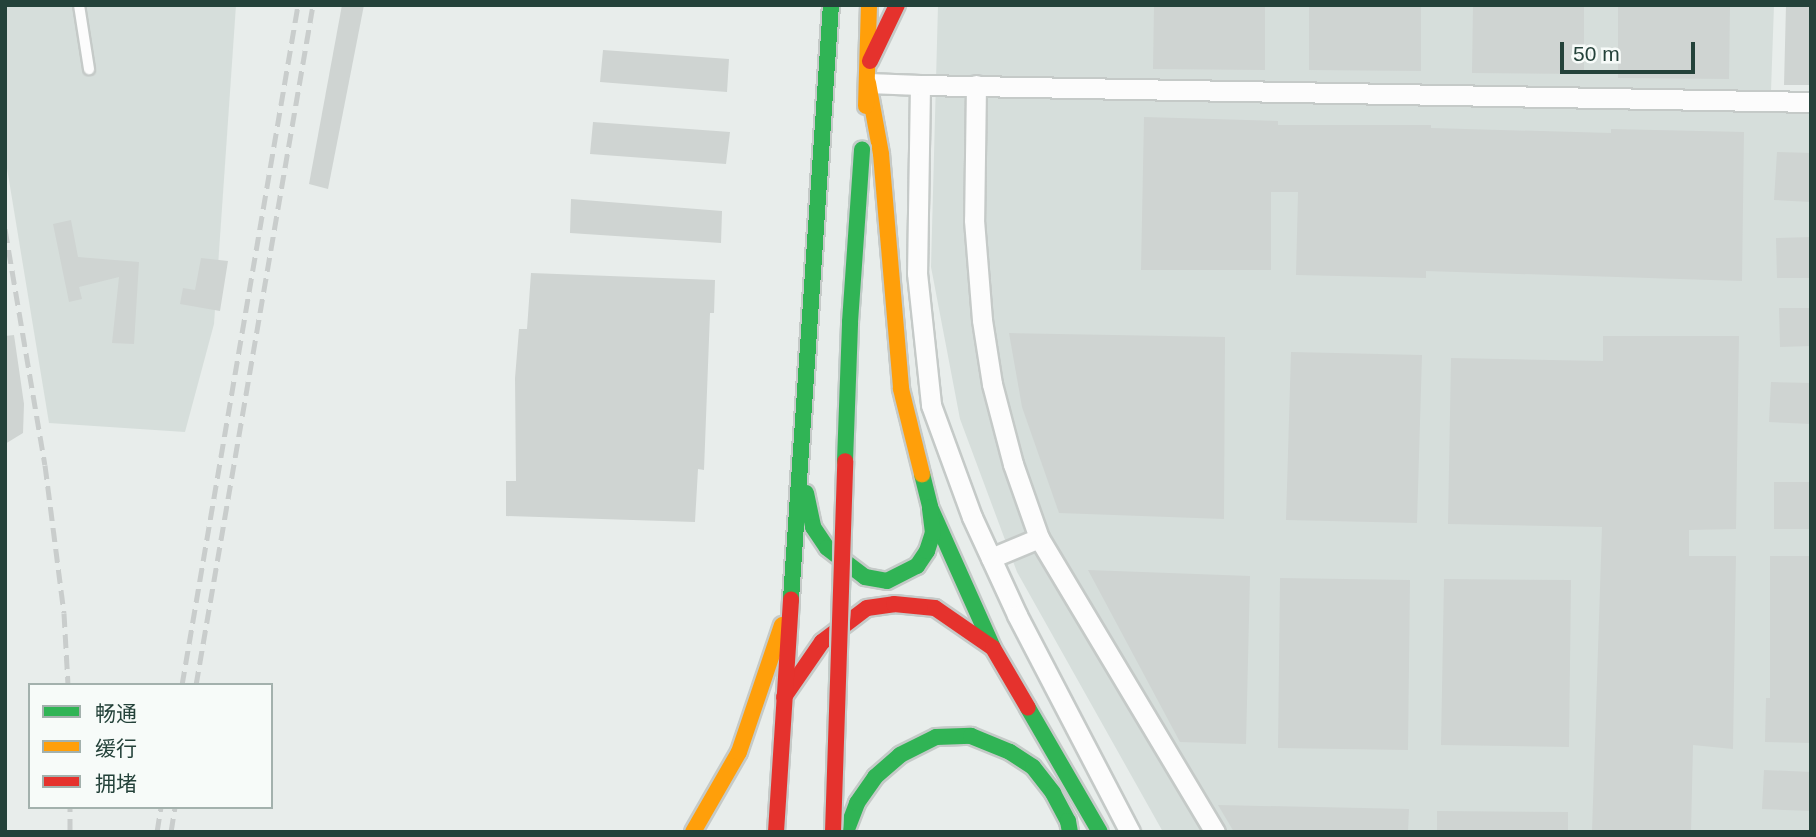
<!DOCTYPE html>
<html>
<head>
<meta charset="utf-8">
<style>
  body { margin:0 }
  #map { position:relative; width:1816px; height:837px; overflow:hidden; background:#e8edeb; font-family:Helvetica,"Noto Sans SC",sans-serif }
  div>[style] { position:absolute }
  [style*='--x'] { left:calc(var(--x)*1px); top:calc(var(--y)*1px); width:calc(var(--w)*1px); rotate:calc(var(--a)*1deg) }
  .built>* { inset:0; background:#d6dedb }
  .building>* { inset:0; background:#cfd4d2 }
  .roads { filter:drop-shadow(2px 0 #c5cac8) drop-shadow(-2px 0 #c5cac8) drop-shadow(0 2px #c5cac8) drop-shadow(0 -2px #c5cac8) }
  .lane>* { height:10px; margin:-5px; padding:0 5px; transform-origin:5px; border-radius:5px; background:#fcfcfc }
  .street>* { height:19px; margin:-9.5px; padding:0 9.5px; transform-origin:9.5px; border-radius:9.5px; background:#fcfcfc }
  .fast>* { height:16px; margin:-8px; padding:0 8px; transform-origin:8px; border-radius:8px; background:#30b455 }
  .slow>* { height:16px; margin:-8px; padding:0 8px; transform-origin:8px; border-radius:8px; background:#ff9f0a }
  .jam>* { height:16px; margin:-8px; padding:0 8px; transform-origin:8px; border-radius:8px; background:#e5322d }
  .rail>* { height:5px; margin-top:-2.5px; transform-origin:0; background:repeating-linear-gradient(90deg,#c9cdcc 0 14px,transparent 0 21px) }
  .bridges { filter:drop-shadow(2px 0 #c3ccc9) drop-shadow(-2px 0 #c3ccc9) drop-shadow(0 2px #c3ccc9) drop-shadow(0 -2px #c3ccc9) }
  .fast-bridge>* { height:16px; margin:-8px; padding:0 8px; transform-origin:8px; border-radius:8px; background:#30b455 }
  .jam-bridge>* { height:16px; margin:-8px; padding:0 8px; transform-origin:8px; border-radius:8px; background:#e5322d }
  span { translate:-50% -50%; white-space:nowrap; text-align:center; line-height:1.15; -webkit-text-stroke:7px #f7fbf9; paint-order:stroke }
  .frame { position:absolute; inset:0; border:7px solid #24423a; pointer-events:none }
  .legend { position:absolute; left:28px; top:683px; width:245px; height:126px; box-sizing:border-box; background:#f7fbf9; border:2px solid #a3b1ad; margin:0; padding:9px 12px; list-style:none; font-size:21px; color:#24423a }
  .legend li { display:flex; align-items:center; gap:14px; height:35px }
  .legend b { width:35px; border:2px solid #a3b1ad }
  .scale { position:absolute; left:1560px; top:42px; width:135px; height:32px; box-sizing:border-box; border:4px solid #24423a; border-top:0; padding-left:9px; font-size:21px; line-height:24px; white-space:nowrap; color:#24423a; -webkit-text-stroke:5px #f7fbf9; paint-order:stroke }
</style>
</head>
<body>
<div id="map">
  <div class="built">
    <div style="clip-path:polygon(5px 5px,236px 5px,214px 324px,185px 432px,49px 423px,5px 156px)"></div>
    <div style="clip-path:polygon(938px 5px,1774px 5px,1771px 91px,1811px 92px,1811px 832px,1163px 832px,1017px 572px,960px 419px,931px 267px)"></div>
  </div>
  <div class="building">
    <div style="clip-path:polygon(342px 5px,364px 5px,328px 189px,309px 184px)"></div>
    <div style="clip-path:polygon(1154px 5px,1265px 5px,1265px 70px,1153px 69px)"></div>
    <div style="clip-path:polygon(1309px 5px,1421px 5px,1421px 71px,1309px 70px)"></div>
    <div style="clip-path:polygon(1473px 5px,1584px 5px,1584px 74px,1472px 73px)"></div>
    <div style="clip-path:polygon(1618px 5px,1730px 5px,1729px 79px,1618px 78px)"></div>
    <div style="clip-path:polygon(1786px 5px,1811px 5px,1811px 85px,1784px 85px)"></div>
    <div style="clip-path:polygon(603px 50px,729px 59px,727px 92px,600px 82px)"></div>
    <div style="clip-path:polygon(1144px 117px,1278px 121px,1278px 125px,1431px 125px,1431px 128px,1611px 133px,1611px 129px,1744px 132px,1742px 281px,1426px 271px,1426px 278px,1296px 275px,1298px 192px,1271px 192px,1271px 270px,1141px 270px)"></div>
    <div style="clip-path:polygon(593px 122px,730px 132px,726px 164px,590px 154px)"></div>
    <div style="clip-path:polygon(1777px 152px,1811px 153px,1811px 202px,1774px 200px)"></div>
    <div style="clip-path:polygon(571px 199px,722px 211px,721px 243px,570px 233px)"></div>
    <div style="clip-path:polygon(71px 220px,78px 257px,139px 262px,134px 344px,112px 343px,119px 277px,79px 287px,82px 299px,69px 302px,53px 224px)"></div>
    <div style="clip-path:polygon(1811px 237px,1811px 278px,1777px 278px,1776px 238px)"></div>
    <div style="clip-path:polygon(201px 258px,228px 261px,220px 311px,180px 304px,183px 288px,195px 290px)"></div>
    <div style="clip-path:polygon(531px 273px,715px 280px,714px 313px,710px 313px,704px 470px,698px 469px,695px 522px,506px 516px,506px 481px,516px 481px,515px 378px,519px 329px,527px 329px)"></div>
    <div style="clip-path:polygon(1779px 308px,1811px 308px,1811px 346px,1780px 347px)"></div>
    <div style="clip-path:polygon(1009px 333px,1225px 337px,1224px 519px,1059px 513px,1022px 407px)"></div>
    <div style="clip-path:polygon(14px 335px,24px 404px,23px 433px,5px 444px,5px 336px)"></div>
    <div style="clip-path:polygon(1603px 336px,1739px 336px,1736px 529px,1689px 530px,1689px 556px,1736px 556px,1733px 749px,1693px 745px,1691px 832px,1592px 832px,1602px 527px,1448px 524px,1451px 358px,1603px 361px)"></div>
    <div style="clip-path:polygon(1291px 352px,1422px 355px,1417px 523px,1286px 520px)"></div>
    <div style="clip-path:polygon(1771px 382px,1811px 383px,1811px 424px,1769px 422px)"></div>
    <div style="clip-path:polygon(1774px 482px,1811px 482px,1811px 529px,1774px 529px)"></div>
    <div style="clip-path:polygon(1770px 556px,1811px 556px,1811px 743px,1765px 742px,1766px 698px,1770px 698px)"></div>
    <div style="clip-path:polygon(1088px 570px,1250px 576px,1246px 744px,1180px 742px)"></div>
    <div style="clip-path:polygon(1280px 578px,1410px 580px,1408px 750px,1278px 748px)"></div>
    <div style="clip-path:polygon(1444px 579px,1571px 580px,1569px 747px,1441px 745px)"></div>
    <div style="clip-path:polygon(1764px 770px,1811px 772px,1811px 811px,1762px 809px)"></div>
    <div style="clip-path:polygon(1218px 805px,1409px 809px,1408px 832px,1234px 832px)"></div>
    <div style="clip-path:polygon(1437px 811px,1568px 812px,1568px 832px,1437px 832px)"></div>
  </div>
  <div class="roads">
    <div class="lane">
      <div style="--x:79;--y:5;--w:65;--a:81.1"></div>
    </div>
    <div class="street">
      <div style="--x:868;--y:83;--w:52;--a:2.2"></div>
      <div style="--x:920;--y:85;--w:188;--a:90.9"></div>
      <div style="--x:917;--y:273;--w:133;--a:83.9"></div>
      <div style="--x:931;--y:405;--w:119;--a:69.9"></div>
      <div style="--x:972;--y:517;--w:108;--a:65.3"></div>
      <div style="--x:1017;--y:615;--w:245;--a:62.5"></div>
      <div style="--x:920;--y:85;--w:891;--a:1.09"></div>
      <div style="--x:976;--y:85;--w:135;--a:90.8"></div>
      <div style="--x:974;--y:220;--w:100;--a:85.4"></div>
      <div style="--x:982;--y:320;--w:65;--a:81.1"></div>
      <div style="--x:992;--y:384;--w:83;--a:75.3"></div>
      <div style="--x:1013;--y:464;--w:78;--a:70.6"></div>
      <div style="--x:1039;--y:538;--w:343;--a:59.1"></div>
      <div style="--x:991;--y:558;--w:52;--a:-22.6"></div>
    </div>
    <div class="fast">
      <div style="--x:922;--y:474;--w:34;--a:76"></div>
      <div style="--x:930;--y:507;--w:154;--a:65.9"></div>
      <div style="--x:806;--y:493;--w:35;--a:78"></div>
      <div style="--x:813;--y:527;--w:25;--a:56"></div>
      <div style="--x:827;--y:548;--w:48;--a:37.3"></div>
      <div style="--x:865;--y:577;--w:22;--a:10"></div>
      <div style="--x:887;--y:581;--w:34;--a:-27"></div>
      <div style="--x:917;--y:566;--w:18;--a:-56"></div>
      <div style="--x:927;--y:551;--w:19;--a:-72"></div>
      <div style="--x:933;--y:533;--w:25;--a:-97"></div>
      <div style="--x:791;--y:599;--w:595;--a:-86.15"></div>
      <div style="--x:1028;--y:708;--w:143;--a:59.9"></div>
      <div style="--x:846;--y:832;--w:31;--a:-69"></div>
      <div style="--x:857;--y:803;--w:32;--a:-55"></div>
      <div style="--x:875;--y:777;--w:33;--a:-41"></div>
      <div style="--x:900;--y:755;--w:40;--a:-26.6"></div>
      <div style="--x:936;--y:737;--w:35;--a:-2"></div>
      <div style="--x:971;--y:736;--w:42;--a:22.3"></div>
      <div style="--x:1010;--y:752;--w:27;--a:33"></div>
      <div style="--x:1033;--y:767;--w:33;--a:52"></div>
      <div style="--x:1053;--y:793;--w:32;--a:62"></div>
      <div style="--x:1068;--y:821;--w:11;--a:80"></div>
    </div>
    <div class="slow">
      <div style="--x:868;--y:83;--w:72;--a:79.6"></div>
      <div style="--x:881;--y:154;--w:236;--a:85.1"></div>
      <div style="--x:901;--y:389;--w:88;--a:76.1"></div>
      <div style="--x:866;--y:106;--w:101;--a:-88.3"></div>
      <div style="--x:693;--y:832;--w:92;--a:-60.1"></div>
      <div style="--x:739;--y:752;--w:134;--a:-71.3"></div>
    </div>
    <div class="jam">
      <div style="--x:870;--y:61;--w:62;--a:-64.3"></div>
      <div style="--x:784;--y:697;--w:67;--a:-55.4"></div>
      <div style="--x:822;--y:642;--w:56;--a:-37.1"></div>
      <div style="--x:867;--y:608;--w:27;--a:-8"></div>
      <div style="--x:894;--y:604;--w:41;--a:5.6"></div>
      <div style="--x:935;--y:608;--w:70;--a:34.6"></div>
      <div style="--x:993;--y:648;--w:69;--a:59.7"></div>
      <div style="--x:776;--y:832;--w:233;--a:-86.3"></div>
    </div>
  </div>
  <div class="rail">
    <div style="--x:5;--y:229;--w:239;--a:80.4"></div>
    <div style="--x:45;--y:465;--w:149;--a:82.7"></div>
    <div style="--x:64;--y:613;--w:72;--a:86.8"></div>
    <div style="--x:182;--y:685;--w:690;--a:-80.32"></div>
    <div style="--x:196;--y:685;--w:690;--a:-80.24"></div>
    <div style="--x:70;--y:832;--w:25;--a:-90"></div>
    <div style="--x:157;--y:832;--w:25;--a:-81"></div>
    <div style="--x:171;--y:832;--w:25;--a:-81"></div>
  </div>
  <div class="bridges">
    <div class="fast-bridge">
      <div style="--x:845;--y:461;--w:139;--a:-87.9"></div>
      <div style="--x:850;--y:322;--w:173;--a:-86"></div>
    </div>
    <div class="jam-bridge">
      <div style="--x:833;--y:832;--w:371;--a:-88.1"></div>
    </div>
  </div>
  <div class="frame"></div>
  <ul class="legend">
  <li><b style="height:9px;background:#30b455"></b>畅通</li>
  <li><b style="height:9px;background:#ff9f0a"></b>缓行</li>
  <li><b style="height:9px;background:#e5322d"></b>拥堵</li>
  </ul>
  <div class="scale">50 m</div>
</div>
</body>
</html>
